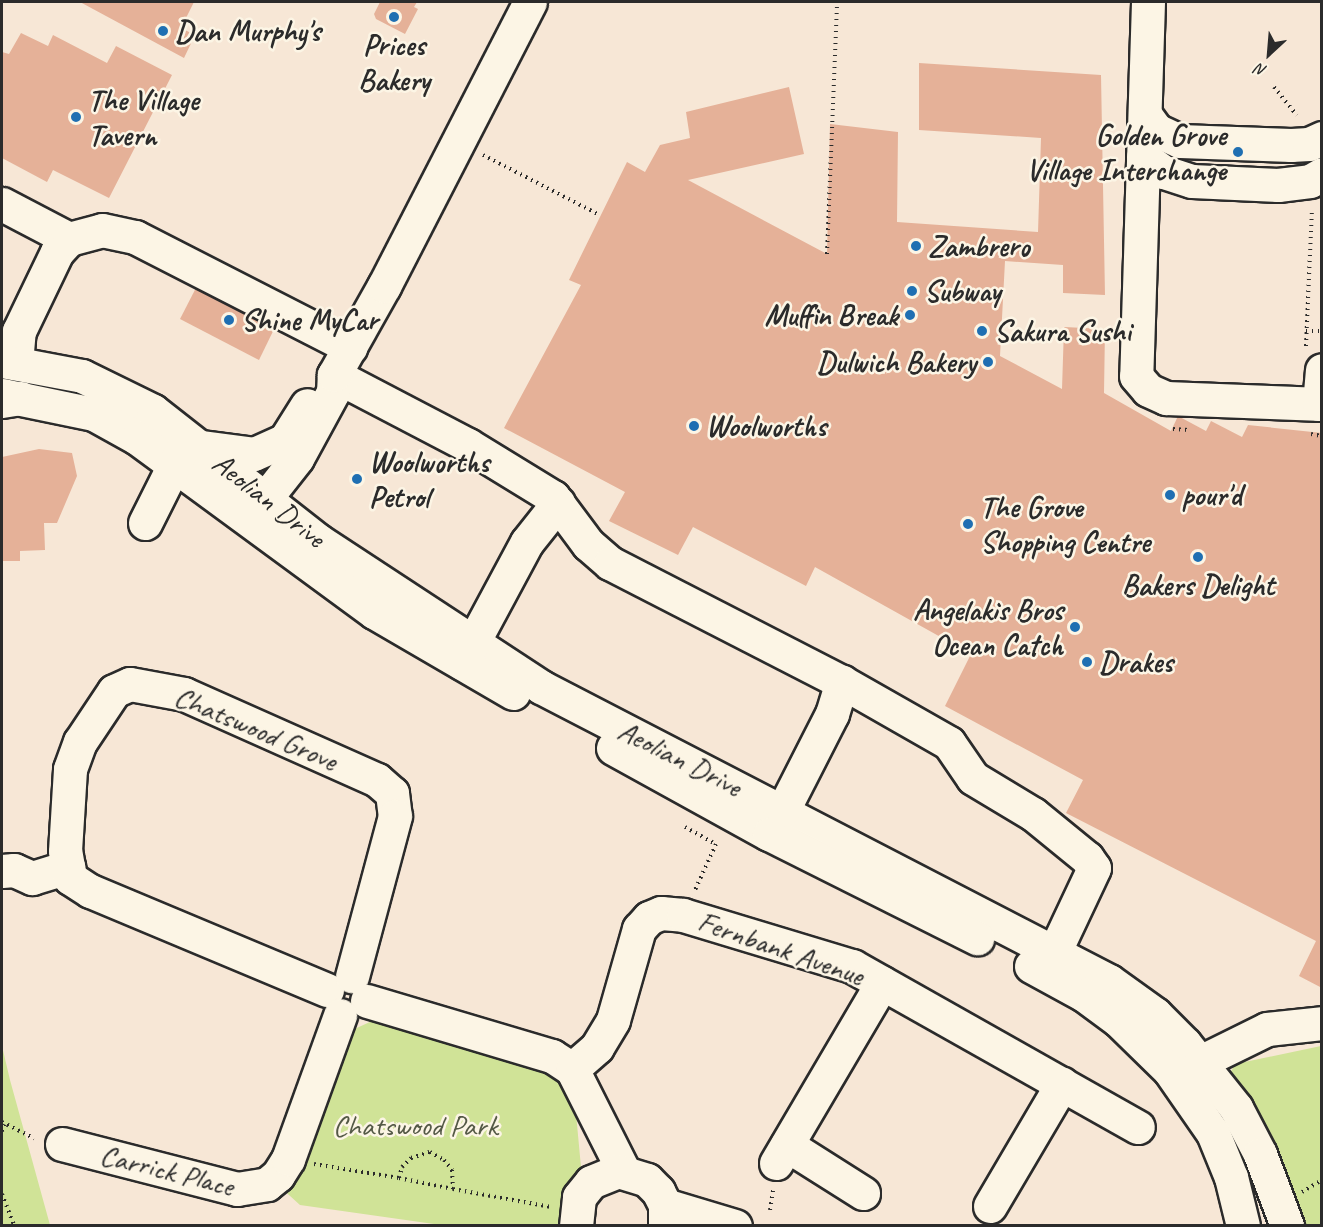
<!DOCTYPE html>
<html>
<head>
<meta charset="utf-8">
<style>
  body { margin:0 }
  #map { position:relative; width:1323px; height:1227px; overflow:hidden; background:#f7e7d6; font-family:Caveat,sans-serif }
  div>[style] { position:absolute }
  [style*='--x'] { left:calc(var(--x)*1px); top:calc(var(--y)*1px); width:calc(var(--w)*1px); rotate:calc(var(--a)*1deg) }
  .green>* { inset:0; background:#d0e397 }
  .building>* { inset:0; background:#e5b198 }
  .path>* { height:4px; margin-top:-2px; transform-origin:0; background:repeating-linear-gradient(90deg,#2b2b2b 0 1.5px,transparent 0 6px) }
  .roads { filter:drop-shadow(2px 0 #2b2b2b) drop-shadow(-2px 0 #2b2b2b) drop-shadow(0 2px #2b2b2b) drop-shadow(0 -2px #2b2b2b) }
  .minor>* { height:33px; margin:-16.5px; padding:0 16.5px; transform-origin:16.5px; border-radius:16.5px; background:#fcf5e5 }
  .major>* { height:33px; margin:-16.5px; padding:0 16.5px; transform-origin:16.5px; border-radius:16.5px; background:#fcf5e5 }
  .dots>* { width:16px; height:16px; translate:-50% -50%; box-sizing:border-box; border:3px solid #fcf5e5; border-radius:50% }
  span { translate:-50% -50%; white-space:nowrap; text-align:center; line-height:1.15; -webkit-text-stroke:5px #fcf5e5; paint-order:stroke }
  .poi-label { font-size:30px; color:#2b2b2b; font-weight:700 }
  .left { translate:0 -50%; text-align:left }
  .right { translate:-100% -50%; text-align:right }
  .street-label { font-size:30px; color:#2b2b2b }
  .park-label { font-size:30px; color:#545946 }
  .frame { position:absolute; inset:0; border:3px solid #2b2b2b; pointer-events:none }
  .north { position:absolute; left:1239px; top:24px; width:60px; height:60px; -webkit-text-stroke:4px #fcf5e5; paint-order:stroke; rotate:206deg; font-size:16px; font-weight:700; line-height:24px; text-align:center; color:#2b2b2b }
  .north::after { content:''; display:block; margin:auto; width:21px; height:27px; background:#2b2b2b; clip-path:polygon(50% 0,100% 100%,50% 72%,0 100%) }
</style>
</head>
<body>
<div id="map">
  <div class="green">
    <div style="clip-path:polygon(376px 1012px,534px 1061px,557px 1075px,574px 1092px,582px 1178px,570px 1225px,441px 1225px,300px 1205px,279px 1186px,348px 1032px,372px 1021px)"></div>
    <div style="clip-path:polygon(2px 1046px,10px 1080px,50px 1225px,2px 1225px)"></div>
    <div style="clip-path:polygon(1321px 1046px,1321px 1225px,1288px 1225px,1221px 1090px,1235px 1064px)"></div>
  </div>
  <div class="building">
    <div style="clip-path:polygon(80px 2px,194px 2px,181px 28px,195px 35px,184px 58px)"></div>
    <div style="clip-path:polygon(380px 2px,417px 2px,414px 7px,418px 9px,405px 34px,376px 19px,374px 14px)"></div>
    <div style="clip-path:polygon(21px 33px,48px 46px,53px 35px,107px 63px,116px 46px,172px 75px,109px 198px,53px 170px,47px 182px,2px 158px,2px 52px,9px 54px)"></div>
    <div style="clip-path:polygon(919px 63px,1101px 75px,1105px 295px,1063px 293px,1063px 265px,1005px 261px,1000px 356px,1062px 389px,1064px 327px,1105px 329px,1104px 393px,1171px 431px,1178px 416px,1206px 431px,1211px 421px,1242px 437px,1248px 425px,1322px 433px,1322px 988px,1299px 976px,1316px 941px,1066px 813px,1083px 780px,945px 706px,971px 654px,815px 567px,806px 586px,693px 527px,678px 555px,609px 521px,625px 492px,504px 428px,581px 285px,569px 280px,627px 162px,645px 172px,660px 145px,690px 138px,686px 112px,789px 87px,804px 154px,688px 180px,827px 254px,830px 124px,898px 132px,897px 222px,1038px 232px,1041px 138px,919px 130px)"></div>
    <div style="clip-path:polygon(199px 282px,278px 321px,259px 360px,180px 319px)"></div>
    <div style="clip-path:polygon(39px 449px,72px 453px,77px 476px,57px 523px,44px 523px,45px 550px,20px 551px,20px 561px,2px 561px,2px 457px)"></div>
  </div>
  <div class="path">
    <div style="--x:1274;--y:87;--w:36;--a:51"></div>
    <div style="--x:483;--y:155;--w:129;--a:27.2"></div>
    <div style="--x:827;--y:254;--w:252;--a:-87.7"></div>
    <div style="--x:1306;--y:331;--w:16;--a:0"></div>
    <div style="--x:1306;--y:346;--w:136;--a:-87.5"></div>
    <div style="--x:1173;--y:429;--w:16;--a:4"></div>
    <div style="--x:1311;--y:434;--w:11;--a:10"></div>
    <div style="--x:685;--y:827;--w:35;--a:29"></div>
    <div style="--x:716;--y:844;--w:51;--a:114.5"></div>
    <div style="--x:2;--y:1122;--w:36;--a:27"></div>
    <div style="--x:2;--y:1131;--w:7;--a:-63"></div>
    <div style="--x:314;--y:1164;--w:86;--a:9.4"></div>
    <div style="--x:399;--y:1178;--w:11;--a:-75"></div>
    <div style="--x:402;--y:1167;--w:13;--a:-45"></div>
    <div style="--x:411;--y:1158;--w:20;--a:-18"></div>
    <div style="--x:430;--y:1152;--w:16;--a:30"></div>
    <div style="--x:444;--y:1160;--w:13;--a:51"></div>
    <div style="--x:452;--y:1170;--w:19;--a:87"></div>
    <div style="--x:453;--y:1189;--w:100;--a:10.4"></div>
    <div style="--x:399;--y:1178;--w:55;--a:11.5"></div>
    <div style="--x:1302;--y:1192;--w:23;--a:-31"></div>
    <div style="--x:2;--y:1194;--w:34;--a:69"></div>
    <div style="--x:770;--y:1210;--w:20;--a:-81"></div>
  </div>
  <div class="roads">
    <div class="minor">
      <div style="--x:1148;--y:2;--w:374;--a:91.8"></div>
      <div style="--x:1136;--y:376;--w:18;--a:49"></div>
      <div style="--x:1148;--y:390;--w:20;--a:24"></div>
      <div style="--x:1166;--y:398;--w:156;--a:2.2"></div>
      <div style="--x:1146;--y:116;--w:17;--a:54"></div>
      <div style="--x:1156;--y:130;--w:26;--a:25"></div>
      <div style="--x:1180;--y:141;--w:111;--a:2.1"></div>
      <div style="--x:1291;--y:145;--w:18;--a:-3"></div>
      <div style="--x:1309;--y:144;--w:14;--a:-25"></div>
      <div style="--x:1143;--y:157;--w:26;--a:36"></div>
      <div style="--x:1164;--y:172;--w:29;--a:18"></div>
      <div style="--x:1192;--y:181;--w:86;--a:2.7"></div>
      <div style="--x:1278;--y:185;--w:32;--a:-7"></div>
      <div style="--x:1310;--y:181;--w:14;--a:-30"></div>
      <div style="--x:2;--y:204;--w:76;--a:27.6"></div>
      <div style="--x:2;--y:361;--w:81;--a:10.6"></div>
      <div style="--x:82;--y:376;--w:79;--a:26.2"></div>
      <div style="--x:153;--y:411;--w:211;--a:38.1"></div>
      <div style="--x:319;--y:541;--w:266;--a:33.3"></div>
      <div style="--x:541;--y:687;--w:640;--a:27.37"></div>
      <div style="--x:1109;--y:981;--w:57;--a:35.7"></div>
      <div style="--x:1155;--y:1014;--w:42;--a:45"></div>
      <div style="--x:1185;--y:1044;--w:82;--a:51.4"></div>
      <div style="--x:1236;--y:1108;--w:52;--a:62.4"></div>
      <div style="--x:1260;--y:1154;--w:77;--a:69.4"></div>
      <div style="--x:16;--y:363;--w:32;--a:-85"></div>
      <div style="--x:19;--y:331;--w:88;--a:-64.3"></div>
      <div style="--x:57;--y:252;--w:18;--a:-47"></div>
      <div style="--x:69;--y:239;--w:34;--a:-15"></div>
      <div style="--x:102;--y:230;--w:34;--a:12"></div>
      <div style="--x:135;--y:237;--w:242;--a:27.1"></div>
      <div style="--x:334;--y:375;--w:151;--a:27.6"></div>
      <div style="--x:468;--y:445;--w:100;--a:31.5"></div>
      <div style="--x:553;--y:497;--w:59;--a:53.3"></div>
      <div style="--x:588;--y:544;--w:29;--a:41"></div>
      <div style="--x:610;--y:563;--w:261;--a:27.2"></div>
      <div style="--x:842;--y:682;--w:123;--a:29.7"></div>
      <div style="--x:949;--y:743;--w:42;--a:55.6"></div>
      <div style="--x:973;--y:778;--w:70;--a:31"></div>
      <div style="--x:1033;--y:814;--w:70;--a:39.2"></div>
      <div style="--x:1087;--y:858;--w:12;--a:55"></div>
      <div style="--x:1094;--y:868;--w:94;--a:115.2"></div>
      <div style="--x:2;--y:395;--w:94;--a:11.7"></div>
      <div style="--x:94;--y:414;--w:49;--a:29.2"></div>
      <div style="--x:137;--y:438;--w:294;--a:36.3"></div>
      <div style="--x:374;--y:612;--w:161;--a:30.2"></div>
      <div style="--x:1319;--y:404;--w:34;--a:-85"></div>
      <div style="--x:202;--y:447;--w:52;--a:7.7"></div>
      <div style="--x:254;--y:454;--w:34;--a:-24"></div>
      <div style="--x:285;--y:440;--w:41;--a:-57.8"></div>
      <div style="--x:253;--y:514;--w:71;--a:-51.8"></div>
      <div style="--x:297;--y:458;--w:75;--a:-61.4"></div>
      <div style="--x:333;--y:392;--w:17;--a:-87"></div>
      <div style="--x:334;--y:375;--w:102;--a:-60.7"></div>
      <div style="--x:384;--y:286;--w:319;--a:-62.8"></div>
      <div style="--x:145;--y:523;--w:85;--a:-63.4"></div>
      <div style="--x:462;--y:663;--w:137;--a:-61.8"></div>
      <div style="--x:527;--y:542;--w:50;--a:-51.5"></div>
      <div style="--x:613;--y:748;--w:178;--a:28.9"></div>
      <div style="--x:769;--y:834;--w:233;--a:26.6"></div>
      <div style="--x:783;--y:810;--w:108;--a:-63"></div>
      <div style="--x:832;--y:714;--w:34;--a:-73"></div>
      <div style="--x:2;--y:871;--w:12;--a:-5"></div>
      <div style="--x:14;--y:870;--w:20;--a:24"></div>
      <div style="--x:32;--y:878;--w:38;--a:-17"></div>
      <div style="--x:1031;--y:966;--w:60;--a:28.7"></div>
      <div style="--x:1084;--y:995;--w:42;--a:36.3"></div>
      <div style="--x:1118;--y:1020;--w:73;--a:44.4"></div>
      <div style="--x:1170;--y:1071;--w:75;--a:55.3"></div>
      <div style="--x:1213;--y:1133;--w:48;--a:67.8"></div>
      <div style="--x:1231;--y:1177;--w:50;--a:76.2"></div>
      <div style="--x:327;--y:990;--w:257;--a:-157.3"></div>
      <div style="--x:90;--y:891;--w:24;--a:-147"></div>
      <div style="--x:70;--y:878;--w:27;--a:-100"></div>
      <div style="--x:65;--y:851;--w:82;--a:-86.5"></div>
      <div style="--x:70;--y:769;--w:29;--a:-70"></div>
      <div style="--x:80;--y:742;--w:61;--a:-56.3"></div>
      <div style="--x:114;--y:691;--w:17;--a:-24"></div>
      <div style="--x:130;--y:684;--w:55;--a:10.5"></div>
      <div style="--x:184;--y:694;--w:211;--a:24"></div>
      <div style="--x:377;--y:780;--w:20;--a:41"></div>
      <div style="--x:392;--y:793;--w:23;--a:83"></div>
      <div style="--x:395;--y:816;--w:166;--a:105"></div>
      <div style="--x:367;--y:1001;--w:193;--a:16.6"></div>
      <div style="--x:552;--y:1056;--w:24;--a:33"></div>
      <div style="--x:572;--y:1069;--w:115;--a:63.2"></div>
      <div style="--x:1200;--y:1062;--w:75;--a:-26.2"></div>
      <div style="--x:1267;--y:1029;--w:55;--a:-6.2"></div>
      <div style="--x:572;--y:1069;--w:33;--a:-41"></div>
      <div style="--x:597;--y:1047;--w:31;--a:-59"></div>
      <div style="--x:613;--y:1020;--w:95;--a:-74.1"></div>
      <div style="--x:639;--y:929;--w:15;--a:-48"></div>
      <div style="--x:649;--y:918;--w:13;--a:-23"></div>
      <div style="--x:661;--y:913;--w:22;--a:5"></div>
      <div style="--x:683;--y:915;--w:177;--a:16.8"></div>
      <div style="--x:852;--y:966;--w:328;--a:29.4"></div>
      <div style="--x:62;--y:1144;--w:181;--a:14.4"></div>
      <div style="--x:237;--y:1189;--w:30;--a:-9"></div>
      <div style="--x:267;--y:1184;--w:14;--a:-39"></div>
      <div style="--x:278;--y:1175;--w:19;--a:-58"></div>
      <div style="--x:288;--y:1159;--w:153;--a:-70.1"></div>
      <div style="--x:787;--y:1145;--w:90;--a:32.3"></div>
      <div style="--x:776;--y:1163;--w:209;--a:-59.5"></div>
      <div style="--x:665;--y:1205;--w:73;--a:16.7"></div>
      <div style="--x:990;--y:1206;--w:142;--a:-59.5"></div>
      <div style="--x:576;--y:1226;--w:29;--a:-84"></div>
      <div style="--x:579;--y:1197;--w:19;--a:-51"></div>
      <div style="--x:591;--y:1182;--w:29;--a:-22"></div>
      <div style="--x:618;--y:1171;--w:30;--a:17"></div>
      <div style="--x:647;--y:1180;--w:16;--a:45"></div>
      <div style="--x:658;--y:1191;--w:16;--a:63"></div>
      <div style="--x:665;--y:1205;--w:21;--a:90"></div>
    </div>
    <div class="major">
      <div style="--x:2;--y:401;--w:19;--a:-9"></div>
    </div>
  </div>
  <div class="dots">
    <div style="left:394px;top:17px;background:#1f6fb2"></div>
    <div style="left:163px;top:31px;background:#1f6fb2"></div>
    <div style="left:76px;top:117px;background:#1f6fb2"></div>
    <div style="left:1238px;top:152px;background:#1f6fb2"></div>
    <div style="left:916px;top:246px;background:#1f6fb2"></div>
    <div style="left:912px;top:291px;background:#1f6fb2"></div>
    <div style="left:910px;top:315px;background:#1f6fb2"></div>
    <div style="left:229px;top:320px;background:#1f6fb2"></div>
    <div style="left:982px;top:331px;background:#1f6fb2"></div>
    <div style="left:988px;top:362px;background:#1f6fb2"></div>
    <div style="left:694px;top:426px;background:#1f6fb2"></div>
    <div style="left:357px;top:479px;background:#1f6fb2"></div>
    <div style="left:1170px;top:495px;background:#1f6fb2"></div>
    <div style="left:968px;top:524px;background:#1f6fb2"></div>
    <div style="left:1198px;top:557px;background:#1f6fb2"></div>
    <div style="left:1075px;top:627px;background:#1f6fb2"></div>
    <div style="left:1087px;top:662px;background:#1f6fb2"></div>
  </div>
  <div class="poi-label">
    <span class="left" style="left:175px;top:31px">Dan Murphy's</span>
    <span style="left:394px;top:62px">Prices<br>Bakery</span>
    <span class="left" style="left:88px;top:117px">The Village<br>Tavern</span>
    <span class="right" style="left:1226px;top:152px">Golden Grove<br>Village Interchange</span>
    <span class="left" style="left:928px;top:246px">Zambrero</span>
    <span class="left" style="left:924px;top:291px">Subway</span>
    <span class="right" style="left:898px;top:315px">Muffin Break</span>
    <span class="left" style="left:241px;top:320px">Shine MyCar</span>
    <span class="left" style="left:994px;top:331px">Sakura Sushi</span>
    <span class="right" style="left:976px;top:362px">Dulwich Bakery</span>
    <span class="left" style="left:706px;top:426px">Woolworths</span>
    <span class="left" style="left:369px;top:479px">Woolworths<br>Petrol</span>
    <span class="left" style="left:1182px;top:495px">pour'd</span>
    <span class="left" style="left:980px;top:524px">The Grove<br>Shopping Centre</span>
    <span style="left:1198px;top:585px">Bakers Delight</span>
    <span class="right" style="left:1063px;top:627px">Angelakis Bros<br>Ocean Catch</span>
    <span class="left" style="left:1099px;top:662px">Drakes</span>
  </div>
  <div class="street-label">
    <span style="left:269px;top:500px;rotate:38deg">Aeolian Drive</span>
    <span style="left:256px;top:728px;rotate:23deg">Chatswood Grove</span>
    <span style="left:680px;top:758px;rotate:27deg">Aeolian Drive</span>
    <span style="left:781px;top:948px;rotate:19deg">Fernbank Avenue</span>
    <span style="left:167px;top:1170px;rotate:14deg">Carrick Place</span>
  </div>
  <div class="park-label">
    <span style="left:415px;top:1125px">Chatswood Park</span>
  </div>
  <div class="frame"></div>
  <div class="north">N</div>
</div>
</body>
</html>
